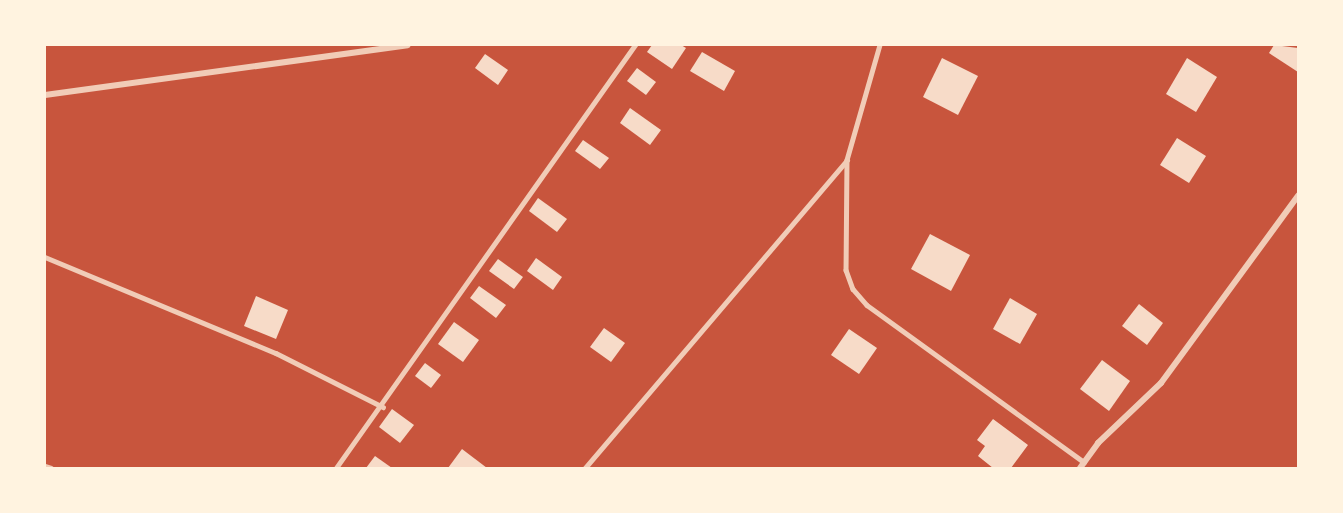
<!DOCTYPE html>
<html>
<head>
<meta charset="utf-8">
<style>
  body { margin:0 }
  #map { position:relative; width:1343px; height:513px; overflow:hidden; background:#c8553d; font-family:Ubuntu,sans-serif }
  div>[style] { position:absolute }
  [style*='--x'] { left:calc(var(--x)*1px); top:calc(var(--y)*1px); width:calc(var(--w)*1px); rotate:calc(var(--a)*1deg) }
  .building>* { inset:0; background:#f7dbc8 }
  .service>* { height:4.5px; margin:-2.25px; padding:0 2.25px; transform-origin:2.25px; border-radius:2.25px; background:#f1ccb7 }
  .minor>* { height:6px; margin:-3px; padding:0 3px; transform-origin:3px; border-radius:3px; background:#f1ccb7 }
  span { translate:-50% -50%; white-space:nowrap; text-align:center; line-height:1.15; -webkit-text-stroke:6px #fff3e0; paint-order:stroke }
  .frame { position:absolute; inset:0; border:46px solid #fff3e0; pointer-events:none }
</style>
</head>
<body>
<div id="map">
  <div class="building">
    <div style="clip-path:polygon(652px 45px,681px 45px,686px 48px,672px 69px,647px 52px)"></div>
    <div style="clip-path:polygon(1274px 45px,1298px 48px,1298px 72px,1269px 53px)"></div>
    <div style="clip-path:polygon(702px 52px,735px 71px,724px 91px,690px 71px)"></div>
    <div style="clip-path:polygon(485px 54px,508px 70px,498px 85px,475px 68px)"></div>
    <div style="clip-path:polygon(942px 58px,978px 76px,958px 115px,923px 97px)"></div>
    <div style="clip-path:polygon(1187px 58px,1217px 77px,1196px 112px,1166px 94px)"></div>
    <div style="clip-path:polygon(637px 68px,656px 82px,646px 95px,627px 81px)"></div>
    <div style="clip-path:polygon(630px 108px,661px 130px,650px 145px,620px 123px)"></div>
    <div style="clip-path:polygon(1177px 138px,1206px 156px,1189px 183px,1160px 165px)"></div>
    <div style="clip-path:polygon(583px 140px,609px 158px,600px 169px,575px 151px)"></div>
    <div style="clip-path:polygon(538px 198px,567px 219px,557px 232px,529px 211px)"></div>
    <div style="clip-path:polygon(930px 234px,970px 255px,951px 291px,911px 269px)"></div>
    <div style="clip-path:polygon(536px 258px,562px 277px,553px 290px,527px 271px)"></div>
    <div style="clip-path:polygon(498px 259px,523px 277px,514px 289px,489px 271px)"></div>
    <div style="clip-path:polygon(479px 286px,506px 305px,496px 318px,470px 298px)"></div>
    <div style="clip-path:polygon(256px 296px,288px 310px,276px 339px,244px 326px)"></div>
    <div style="clip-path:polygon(1010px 298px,1037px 314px,1020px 344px,993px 329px)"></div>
    <div style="clip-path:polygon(1139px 304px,1163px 323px,1147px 345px,1122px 326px)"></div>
    <div style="clip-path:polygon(454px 322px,479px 340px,463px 362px,438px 344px)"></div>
    <div style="clip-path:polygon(604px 328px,625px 343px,611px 362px,590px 347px)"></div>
    <div style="clip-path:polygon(849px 329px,877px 348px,859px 374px,831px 355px)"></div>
    <div style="clip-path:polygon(1102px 360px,1130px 381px,1109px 411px,1080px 389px)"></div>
    <div style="clip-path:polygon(425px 363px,441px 375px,431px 388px,415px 376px)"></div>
    <div style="clip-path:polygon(392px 409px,414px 425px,400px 443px,379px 427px)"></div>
    <div style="clip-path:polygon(993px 419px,1028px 445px,1011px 468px,993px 468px,978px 456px,985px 446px,977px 440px)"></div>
    <div style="clip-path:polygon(462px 449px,487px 468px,448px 468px)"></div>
    <div style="clip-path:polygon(375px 456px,392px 468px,366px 468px)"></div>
  </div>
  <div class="service">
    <div style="--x:880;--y:45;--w:120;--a:106"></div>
    <div style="--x:847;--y:160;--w:110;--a:90.5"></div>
    <div style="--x:846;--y:270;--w:20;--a:70"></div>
    <div style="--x:853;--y:289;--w:21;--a:49"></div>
    <div style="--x:867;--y:305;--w:268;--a:35.9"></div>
    <div style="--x:45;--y:257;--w:250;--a:22.6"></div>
    <div style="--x:276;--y:353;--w:120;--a:26.8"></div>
    <div style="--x:45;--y:466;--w:6;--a:18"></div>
    <div style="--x:336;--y:468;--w:518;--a:-54.75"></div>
    <div style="--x:585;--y:468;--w:404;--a:-49.6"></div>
  </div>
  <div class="minor">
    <div style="--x:45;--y:95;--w:366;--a:-7.8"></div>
    <div style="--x:1080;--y:468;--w:31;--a:-54"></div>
    <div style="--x:1098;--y:443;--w:87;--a:-43.6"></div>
    <div style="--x:1161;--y:383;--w:232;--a:-53.8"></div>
  </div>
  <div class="frame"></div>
</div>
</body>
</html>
